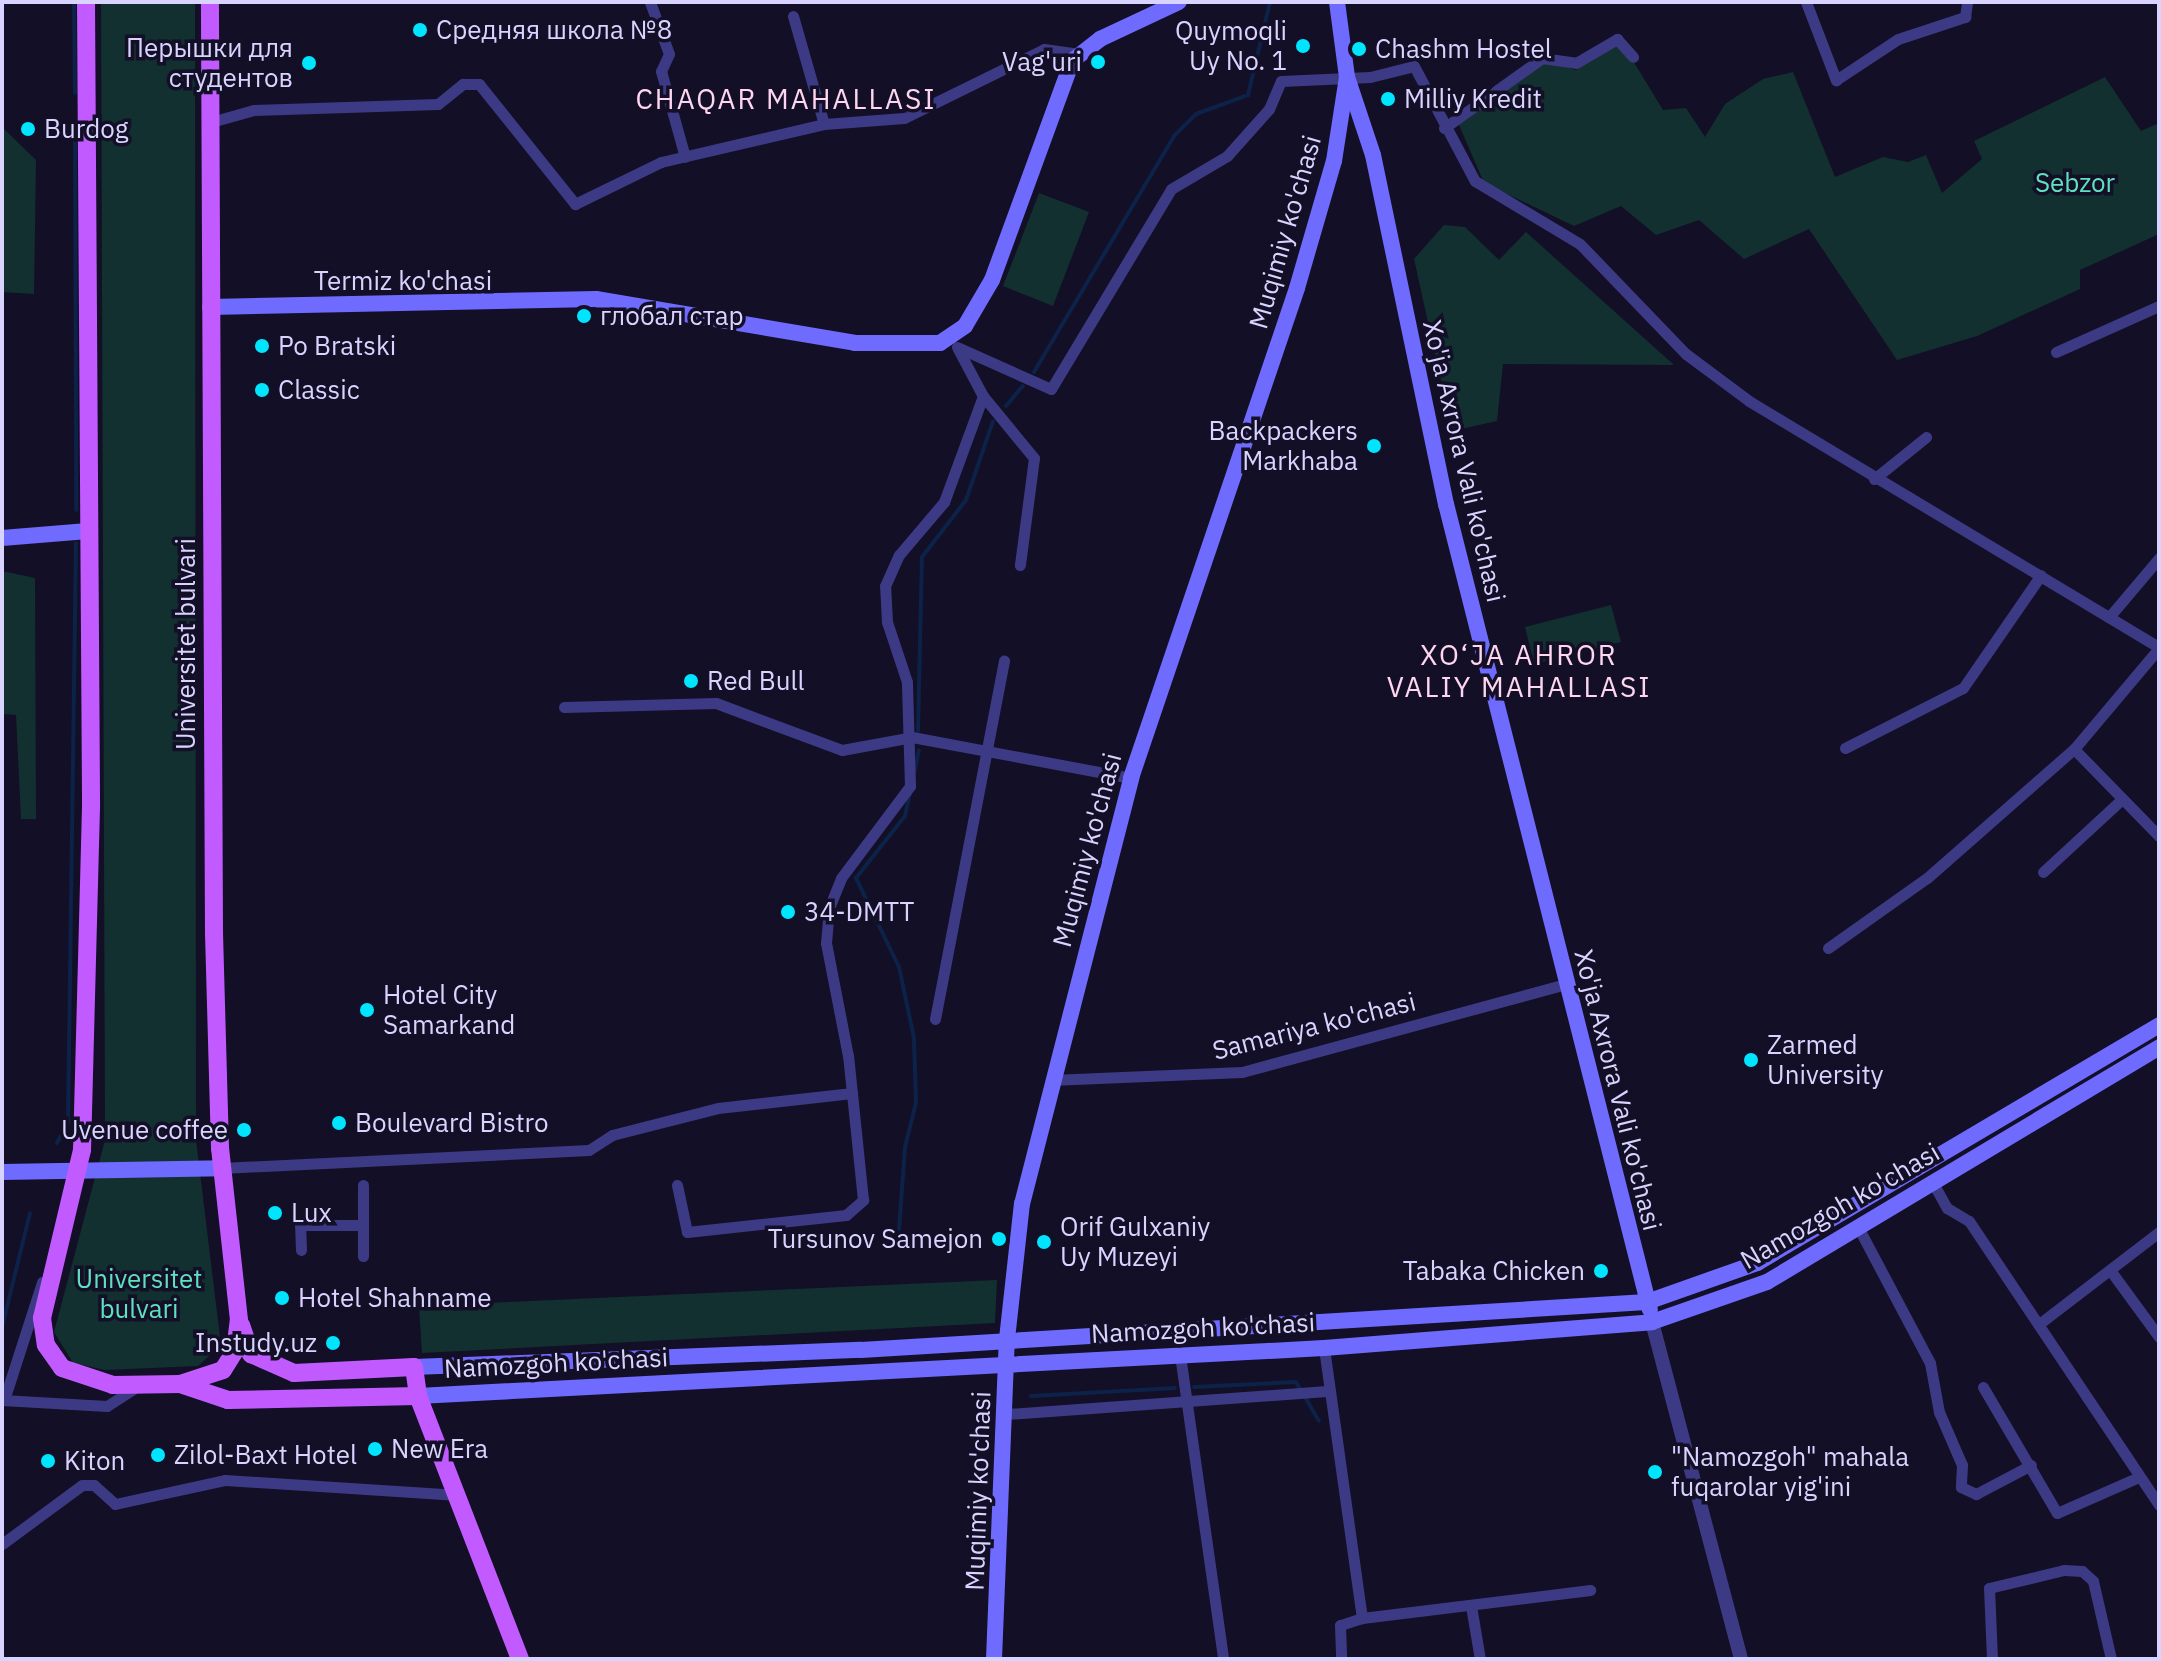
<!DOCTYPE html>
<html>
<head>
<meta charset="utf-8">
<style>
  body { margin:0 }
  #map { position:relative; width:2161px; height:1661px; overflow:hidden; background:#130f26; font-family:"IBM Plex Sans",sans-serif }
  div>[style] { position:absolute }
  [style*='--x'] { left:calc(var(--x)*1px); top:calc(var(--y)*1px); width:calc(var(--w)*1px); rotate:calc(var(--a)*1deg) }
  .green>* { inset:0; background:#12302f }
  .stream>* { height:4px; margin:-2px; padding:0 2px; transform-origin:2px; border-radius:2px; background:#0c2248 }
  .minor>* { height:11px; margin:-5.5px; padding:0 5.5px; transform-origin:5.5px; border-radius:5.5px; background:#3d3a85 }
  .tertiary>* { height:14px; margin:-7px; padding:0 7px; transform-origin:7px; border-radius:7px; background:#3d3a85 }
  .secondary>* { height:16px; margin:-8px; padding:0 8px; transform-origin:8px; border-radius:8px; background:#6f6bff }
  .primary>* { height:18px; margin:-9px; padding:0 9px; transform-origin:9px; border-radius:9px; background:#c25bff }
  .dots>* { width:22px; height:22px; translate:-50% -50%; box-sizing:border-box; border:4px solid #130f26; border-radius:50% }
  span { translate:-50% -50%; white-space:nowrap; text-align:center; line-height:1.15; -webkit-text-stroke:7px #130f26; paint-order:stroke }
  .poi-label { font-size:26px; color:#d9d4ff }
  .left { translate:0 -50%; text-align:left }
  .right { translate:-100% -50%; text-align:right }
  .park-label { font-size:26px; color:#5fe0c0 }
  .street-label { font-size:26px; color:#d9d4ff }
  .neighbourhood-label { font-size:28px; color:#ffd6f0; letter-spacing:2px }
  .frame { position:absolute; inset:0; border:4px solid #d9d4ff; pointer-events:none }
</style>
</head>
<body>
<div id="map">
  <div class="green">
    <div style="clip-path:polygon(101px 2px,195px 2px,196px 1140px,221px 1345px,198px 1366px,105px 1370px,73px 1363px,54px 1332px,105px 1140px)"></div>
    <div style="clip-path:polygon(1621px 41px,1663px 110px,1686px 108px,1705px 137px,1725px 104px,1763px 79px,1793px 72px,1835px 177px,1883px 157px,1908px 162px,1926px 155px,1942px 193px,1982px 159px,1974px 141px,2105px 77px,2141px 131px,2159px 123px,2159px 234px,2080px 270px,2080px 289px,1977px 336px,1897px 360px,1809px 229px,1744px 259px,1699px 220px,1656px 235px,1621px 206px,1574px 226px,1484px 183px,1456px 118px,1539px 58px,1576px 70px)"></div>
    <div style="clip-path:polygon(2px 127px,36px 160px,34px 294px,2px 292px)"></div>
    <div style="clip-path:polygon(1039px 193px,1089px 212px,1053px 306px,1003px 286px)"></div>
    <div style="clip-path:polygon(1444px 225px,1465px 227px,1499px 260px,1526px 232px,1674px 365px,1503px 364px,1497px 421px,1452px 431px,1414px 259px)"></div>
    <div style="clip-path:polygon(2px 571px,35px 578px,36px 819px,21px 819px,16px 715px,2px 714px)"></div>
    <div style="clip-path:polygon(1611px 605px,1621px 642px,1534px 664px,1525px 627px)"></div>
    <div style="clip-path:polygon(997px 1280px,995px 1323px,422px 1353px,419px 1306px)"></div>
  </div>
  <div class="stream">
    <div style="--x:74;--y:2;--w:91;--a:89.4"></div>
    <div style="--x:75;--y:130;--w:380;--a:89.8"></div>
    <div style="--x:1034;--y:372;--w:274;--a:-59.3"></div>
    <div style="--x:1174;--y:136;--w:31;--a:-45"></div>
    <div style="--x:1196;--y:114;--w:55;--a:-20.1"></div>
    <div style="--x:1248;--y:95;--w:96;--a:-76.7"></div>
    <div style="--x:1006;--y:406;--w:26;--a:-50"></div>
    <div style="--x:918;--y:731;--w:174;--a:-88.7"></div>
    <div style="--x:922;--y:557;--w:72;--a:-52.3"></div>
    <div style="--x:966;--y:500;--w:83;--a:-71.1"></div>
    <div style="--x:57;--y:1143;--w:24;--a:-62"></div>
    <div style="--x:68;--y:1122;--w:579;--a:-89.21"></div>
    <div style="--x:898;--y:1243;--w:96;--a:-85.8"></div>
    <div style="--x:905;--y:1147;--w:45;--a:-76"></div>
    <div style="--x:916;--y:1103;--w:65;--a:-91.8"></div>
    <div style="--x:914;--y:1038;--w:73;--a:-101.9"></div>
    <div style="--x:899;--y:967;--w:99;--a:-115.8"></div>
    <div style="--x:856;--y:878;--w:79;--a:-51.7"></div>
    <div style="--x:905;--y:816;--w:67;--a:-78"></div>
    <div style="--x:2;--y:1327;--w:117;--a:-76.2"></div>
    <div style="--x:1194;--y:1387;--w:102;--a:-2.8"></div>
    <div style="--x:1296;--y:1382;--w:45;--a:59.5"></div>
    <div style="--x:1031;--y:1396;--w:144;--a:-3.2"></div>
  </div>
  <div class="minor">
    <div style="--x:650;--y:2;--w:55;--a:69.9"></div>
    <div style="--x:669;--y:54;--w:19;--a:115"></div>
    <div style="--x:661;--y:71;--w:89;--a:74.4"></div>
    <div style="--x:1806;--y:2;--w:84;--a:69"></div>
    <div style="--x:1836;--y:80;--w:74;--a:-33.5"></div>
    <div style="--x:1898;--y:39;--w:71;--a:-18.2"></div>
    <div style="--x:1965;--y:17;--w:15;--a:-82"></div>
    <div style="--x:793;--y:16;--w:112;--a:74"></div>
    <div style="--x:211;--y:122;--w:45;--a:-15.6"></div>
    <div style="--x:254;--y:110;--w:184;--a:-1.9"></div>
    <div style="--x:438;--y:104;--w:32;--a:-39"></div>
    <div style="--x:463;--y:84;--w:16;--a:0"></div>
    <div style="--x:479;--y:84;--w:154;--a:51.3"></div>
    <div style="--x:575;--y:204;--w:96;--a:-26"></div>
    <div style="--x:661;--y:162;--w:167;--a:-13.1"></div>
    <div style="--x:824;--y:124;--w:80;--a:-4.3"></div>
    <div style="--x:904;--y:118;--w:156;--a:-26.2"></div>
    <div style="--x:1044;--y:49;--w:34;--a:8"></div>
    <div style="--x:1444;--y:128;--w:120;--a:-35.5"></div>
    <div style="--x:1542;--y:58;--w:34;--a:8"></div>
    <div style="--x:1576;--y:63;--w:48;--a:-30.3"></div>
    <div style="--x:1617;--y:39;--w:24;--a:48"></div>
    <div style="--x:957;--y:347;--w:103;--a:24.1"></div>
    <div style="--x:1051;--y:389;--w:233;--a:-59"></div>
    <div style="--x:1171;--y:189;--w:65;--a:-30.5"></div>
    <div style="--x:1227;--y:156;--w:63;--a:-48.2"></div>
    <div style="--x:1269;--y:109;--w:30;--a:-67"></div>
    <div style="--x:1281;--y:81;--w:89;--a:-2.6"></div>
    <div style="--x:1370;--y:77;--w:45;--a:-14"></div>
    <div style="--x:1414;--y:66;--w:130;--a:62.1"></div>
    <div style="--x:1475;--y:181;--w:122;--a:31"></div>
    <div style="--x:1580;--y:244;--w:153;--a:46.1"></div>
    <div style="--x:1686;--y:354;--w:79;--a:36.7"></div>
    <div style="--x:1749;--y:401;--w:478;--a:31"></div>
    <div style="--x:958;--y:349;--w:53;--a:62"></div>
    <div style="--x:983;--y:396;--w:80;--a:50.6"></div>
    <div style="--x:1034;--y:458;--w:108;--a:97.5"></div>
    <div style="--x:2056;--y:352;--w:113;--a:-24.1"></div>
    <div style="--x:1874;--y:479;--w:67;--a:-38.9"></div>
    <div style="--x:2110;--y:616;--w:76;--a:-49.8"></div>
    <div style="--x:564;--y:707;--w:152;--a:-1.5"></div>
    <div style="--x:716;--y:703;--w:134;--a:20.5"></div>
    <div style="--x:842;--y:750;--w:71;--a:-10.5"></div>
    <div style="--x:912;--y:737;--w:223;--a:10.6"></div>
    <div style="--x:1845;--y:748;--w:132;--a:-27"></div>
    <div style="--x:1963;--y:688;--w:137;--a:-55.4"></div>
    <div style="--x:2074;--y:749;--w:132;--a:-49.9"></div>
    <div style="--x:2043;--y:872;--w:108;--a:-42.7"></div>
    <div style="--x:1828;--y:948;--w:121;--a:-35.3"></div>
    <div style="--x:1927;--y:878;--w:196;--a:-41.3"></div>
    <div style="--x:2074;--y:749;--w:122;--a:45.7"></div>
    <div style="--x:935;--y:1019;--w:365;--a:-79.1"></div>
    <div style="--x:1051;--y:1080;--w:191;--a:-2.4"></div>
    <div style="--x:1242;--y:1072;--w:336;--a:-15.2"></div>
    <div style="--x:222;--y:1168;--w:367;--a:-2.8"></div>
    <div style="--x:589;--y:1150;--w:27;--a:-33"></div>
    <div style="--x:612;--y:1135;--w:109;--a:-14.3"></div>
    <div style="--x:718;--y:1108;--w:135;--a:-6.4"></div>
    <div style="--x:1933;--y:1183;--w:29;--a:61"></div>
    <div style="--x:1947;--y:1208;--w:26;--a:31"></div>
    <div style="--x:1969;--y:1221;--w:342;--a:56.2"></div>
    <div style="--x:677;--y:1185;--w:48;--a:78"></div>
    <div style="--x:687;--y:1232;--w:160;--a:-6.1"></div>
    <div style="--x:846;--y:1215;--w:23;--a:-41"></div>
    <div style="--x:863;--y:1200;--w:145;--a:-95.9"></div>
    <div style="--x:848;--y:1056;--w:115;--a:-101"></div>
    <div style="--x:826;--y:943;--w:35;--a:-85"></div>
    <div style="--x:829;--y:908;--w:32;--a:-68"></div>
    <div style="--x:841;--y:878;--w:115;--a:-53.1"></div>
    <div style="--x:910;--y:786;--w:104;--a:-91.7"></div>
    <div style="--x:907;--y:682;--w:63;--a:-108.4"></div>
    <div style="--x:887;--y:622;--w:36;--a:-93"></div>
    <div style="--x:885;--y:586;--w:34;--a:-66"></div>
    <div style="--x:899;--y:555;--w:70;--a:-49.7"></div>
    <div style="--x:944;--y:502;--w:113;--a:-69.8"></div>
    <div style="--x:363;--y:1225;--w:31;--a:90"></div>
    <div style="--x:1858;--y:1227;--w:154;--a:62.1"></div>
    <div style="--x:1930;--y:1363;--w:50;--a:79.6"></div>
    <div style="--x:1939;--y:1412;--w:58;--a:66.5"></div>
    <div style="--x:1962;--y:1465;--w:22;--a:93"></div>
    <div style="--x:1961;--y:1487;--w:17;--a:25"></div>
    <div style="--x:1976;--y:1494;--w:62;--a:-27.8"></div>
    <div style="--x:301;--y:1250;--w:25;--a:-92"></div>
    <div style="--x:300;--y:1225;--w:63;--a:0"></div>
    <div style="--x:363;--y:1225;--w:40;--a:-90"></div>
    <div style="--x:2110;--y:1270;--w:83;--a:53.8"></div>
    <div style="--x:2039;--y:1324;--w:151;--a:-37.5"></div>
    <div style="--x:1324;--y:1348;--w:273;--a:82"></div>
    <div style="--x:1362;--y:1618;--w:23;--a:162"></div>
    <div style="--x:1340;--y:1625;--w:34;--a:88"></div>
    <div style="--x:1180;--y:1355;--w:307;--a:81.9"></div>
    <div style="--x:1983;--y:1387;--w:146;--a:59.6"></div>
    <div style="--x:2057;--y:1513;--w:90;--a:-23.7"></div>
    <div style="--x:2;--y:1400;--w:105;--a:3.3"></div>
    <div style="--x:107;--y:1406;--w:38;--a:-33"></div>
    <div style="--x:4;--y:1400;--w:124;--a:-72.1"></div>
    <div style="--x:1007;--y:1414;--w:324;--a:-4.1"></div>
    <div style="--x:2;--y:1544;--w:99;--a:-36.4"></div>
    <div style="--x:82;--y:1485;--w:12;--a:0"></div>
    <div style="--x:94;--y:1485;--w:28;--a:42"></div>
    <div style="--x:115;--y:1504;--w:113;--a:-12.3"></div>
    <div style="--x:225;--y:1480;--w:230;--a:3.7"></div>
    <div style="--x:1471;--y:1606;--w:54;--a:80.4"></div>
    <div style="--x:1362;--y:1618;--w:230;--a:-7"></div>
    <div style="--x:1992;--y:1659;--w:71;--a:-92.4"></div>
    <div style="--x:1989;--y:1588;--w:77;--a:-13.5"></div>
    <div style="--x:2064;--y:1570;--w:18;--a:3"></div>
    <div style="--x:2082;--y:1571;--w:15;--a:42"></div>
    <div style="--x:2093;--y:1581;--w:80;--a:77"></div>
  </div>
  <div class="tertiary">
    <div style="--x:1652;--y:1322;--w:349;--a:75.2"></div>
  </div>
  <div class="secondary">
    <div style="--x:1337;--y:2;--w:76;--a:82.4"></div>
    <div style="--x:1347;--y:77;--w:82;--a:71.6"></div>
    <div style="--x:1373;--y:155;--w:357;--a:78.2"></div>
    <div style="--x:1446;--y:504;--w:831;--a:75.8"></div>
    <div style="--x:210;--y:307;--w:386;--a:-1.2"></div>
    <div style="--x:596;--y:299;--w:263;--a:9.6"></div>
    <div style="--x:855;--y:343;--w:85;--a:0"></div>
    <div style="--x:940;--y:343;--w:30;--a:-34"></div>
    <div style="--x:965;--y:326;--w:53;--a:-59.6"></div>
    <div style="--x:992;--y:280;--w:233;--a:-69.9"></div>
    <div style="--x:1072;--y:61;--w:36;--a:-38"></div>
    <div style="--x:1100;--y:39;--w:87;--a:-25.1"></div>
    <div style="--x:2;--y:538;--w:86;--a:-4.7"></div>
    <div style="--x:2;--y:1172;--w:220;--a:-1"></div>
    <div style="--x:414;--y:1367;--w:447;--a:-2.2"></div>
    <div style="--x:861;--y:1350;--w:787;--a:-3.49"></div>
    <div style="--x:1647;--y:1302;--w:117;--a:-19.5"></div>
    <div style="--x:1757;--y:1263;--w:467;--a:-30.6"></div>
    <div style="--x:418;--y:1396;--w:907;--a:-3.03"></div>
    <div style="--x:1324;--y:1348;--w:329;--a:-4.5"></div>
    <div style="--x:1652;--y:1322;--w:122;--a:-19.2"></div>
    <div style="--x:1767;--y:1282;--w:457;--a:-30.9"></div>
    <div style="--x:994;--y:1659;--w:320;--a:-87.7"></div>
    <div style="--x:1007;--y:1339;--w:136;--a:-83.7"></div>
    <div style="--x:1022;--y:1204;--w:440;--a:-75.6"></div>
    <div style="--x:1131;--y:778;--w:517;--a:-71.28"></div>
    <div style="--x:1297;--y:288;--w:132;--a:-73.8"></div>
    <div style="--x:1334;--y:161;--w:85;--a:-81.2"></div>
  </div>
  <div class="primary">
    <div style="--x:86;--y:2;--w:805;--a:89.64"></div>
    <div style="--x:91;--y:807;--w:343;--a:91.5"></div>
    <div style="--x:82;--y:1150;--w:173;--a:103.4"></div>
    <div style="--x:42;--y:1318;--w:27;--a:82"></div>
    <div style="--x:46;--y:1345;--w:28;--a:55"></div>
    <div style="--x:62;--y:1368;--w:54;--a:18.4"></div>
    <div style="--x:113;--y:1385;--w:67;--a:-0.9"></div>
    <div style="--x:180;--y:1384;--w:45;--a:-18"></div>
    <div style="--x:223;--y:1370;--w:22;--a:-58"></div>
    <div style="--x:235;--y:1351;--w:31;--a:-83"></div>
    <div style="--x:239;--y:1320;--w:173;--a:-96.3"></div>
    <div style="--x:220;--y:1148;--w:214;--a:-91.6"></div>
    <div style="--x:214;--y:934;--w:932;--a:-90.25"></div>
    <div style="--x:241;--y:1325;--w:31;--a:71"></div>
    <div style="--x:251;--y:1354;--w:47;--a:23.8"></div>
    <div style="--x:294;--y:1373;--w:120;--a:-2.9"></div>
    <div style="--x:414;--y:1367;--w:29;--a:82"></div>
    <div style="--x:418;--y:1396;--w:282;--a:68.8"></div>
    <div style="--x:180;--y:1384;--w:51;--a:18.4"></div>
    <div style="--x:228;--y:1400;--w:190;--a:-1.2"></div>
  </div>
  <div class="dots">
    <div style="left:420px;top:30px;background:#00e5ff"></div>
    <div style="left:1303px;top:46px;background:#00e5ff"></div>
    <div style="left:1359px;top:49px;background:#00e5ff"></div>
    <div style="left:1098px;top:62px;background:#00e5ff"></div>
    <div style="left:309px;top:63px;background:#00e5ff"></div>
    <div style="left:1388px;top:99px;background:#00e5ff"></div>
    <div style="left:28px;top:129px;background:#00e5ff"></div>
    <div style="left:584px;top:316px;background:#00e5ff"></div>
    <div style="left:262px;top:346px;background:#00e5ff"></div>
    <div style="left:262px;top:390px;background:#00e5ff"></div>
    <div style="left:1374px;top:446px;background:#00e5ff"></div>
    <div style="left:691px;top:681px;background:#00e5ff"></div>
    <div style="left:788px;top:912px;background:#00e5ff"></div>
    <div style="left:367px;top:1010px;background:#00e5ff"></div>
    <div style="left:1751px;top:1060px;background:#00e5ff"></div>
    <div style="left:339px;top:1123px;background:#00e5ff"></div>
    <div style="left:244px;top:1130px;background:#00e5ff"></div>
    <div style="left:275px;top:1213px;background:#00e5ff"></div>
    <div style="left:999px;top:1239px;background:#00e5ff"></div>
    <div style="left:1044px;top:1242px;background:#00e5ff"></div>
    <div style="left:1601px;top:1271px;background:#00e5ff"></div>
    <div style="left:282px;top:1298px;background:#00e5ff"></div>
    <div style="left:333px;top:1343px;background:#00e5ff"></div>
    <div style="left:375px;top:1449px;background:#00e5ff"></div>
    <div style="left:158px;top:1455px;background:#00e5ff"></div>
    <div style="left:48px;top:1461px;background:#00e5ff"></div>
    <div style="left:1655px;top:1472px;background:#00e5ff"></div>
  </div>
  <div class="poi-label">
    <span class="left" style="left:436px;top:30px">Средняя школа №8</span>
    <span class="right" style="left:1287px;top:46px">Quymoqli<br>Uy No. 1</span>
    <span class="right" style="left:293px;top:63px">Перышки для<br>студентов</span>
    <span class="left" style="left:1375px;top:49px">Chashm Hostel</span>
    <span class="right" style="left:1082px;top:62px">Vag'uri</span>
    <span class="left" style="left:1404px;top:99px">Milliy Kredit</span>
    <span class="left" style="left:44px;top:129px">Burdog</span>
    <span class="left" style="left:600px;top:316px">глобал стар</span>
    <span class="left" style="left:278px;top:346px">Po Bratski</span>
    <span class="left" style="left:278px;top:390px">Classic</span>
    <span class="right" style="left:1358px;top:446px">Backpackers<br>Markhaba</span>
    <span class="left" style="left:707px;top:681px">Red Bull</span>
    <span class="left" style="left:804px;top:912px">34-DMTT</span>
    <span class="left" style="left:383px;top:1010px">Hotel City<br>Samarkand</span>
    <span class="left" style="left:1767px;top:1060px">Zarmed<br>University</span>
    <span class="left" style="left:355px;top:1123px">Boulevard Bistro</span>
    <span class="right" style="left:228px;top:1130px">Uvenue coffee</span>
    <span class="left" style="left:291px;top:1213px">Lux</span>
    <span class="left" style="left:1060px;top:1242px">Orif Gulxaniy<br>Uy Muzeyi</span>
    <span class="right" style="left:983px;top:1239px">Tursunov Samejon</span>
    <span class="right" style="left:1585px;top:1271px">Tabaka Chicken</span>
    <span class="left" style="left:298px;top:1298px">Hotel Shahname</span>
    <span class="right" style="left:317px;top:1343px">Instudy.uz</span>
    <span class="left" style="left:391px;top:1449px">New Era</span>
    <span class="left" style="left:174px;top:1455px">Zilol-Baxt Hotel</span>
    <span class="left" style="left:1671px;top:1472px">"Namozgoh" mahala<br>fuqarolar yig'ini</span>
    <span class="left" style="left:64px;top:1461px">Kiton</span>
  </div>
  <div class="park-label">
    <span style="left:2075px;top:183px">Sebzor</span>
    <span style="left:139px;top:1294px">Universitet<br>bulvari</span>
  </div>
  <div class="street-label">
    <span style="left:1285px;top:232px;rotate:-74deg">Muqimiy ko'chasi</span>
    <span style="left:403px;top:281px">Termiz ko'chasi</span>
    <span style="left:1464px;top:461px;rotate:77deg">Xo'ja Axrora Vali ko'chasi</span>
    <span style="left:186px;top:644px;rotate:-90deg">Universitet bulvari</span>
    <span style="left:1087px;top:850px;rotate:-75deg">Muqimiy ko'chasi</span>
    <span style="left:1314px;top:1026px;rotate:-14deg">Samariya ko'chasi</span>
    <span style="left:1618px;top:1090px;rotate:76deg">Xo'ja Axrora Vali ko'chasi</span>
    <span style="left:1840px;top:1206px;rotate:-30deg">Namozgoh ko'chasi</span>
    <span style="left:1203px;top:1328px;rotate:-3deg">Namozgoh ko'chasi</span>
    <span style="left:556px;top:1363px;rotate:-3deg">Namozgoh ko'chasi</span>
    <span style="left:978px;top:1491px;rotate:-88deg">Muqimiy ko'chasi</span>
  </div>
  <div class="neighbourhood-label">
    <span style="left:786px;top:99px">CHAQAR MAHALLASI</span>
    <span style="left:1519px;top:671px">XO‘JA AHROR<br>VALIY MAHALLASI</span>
  </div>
  <div class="frame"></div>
</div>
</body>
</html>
